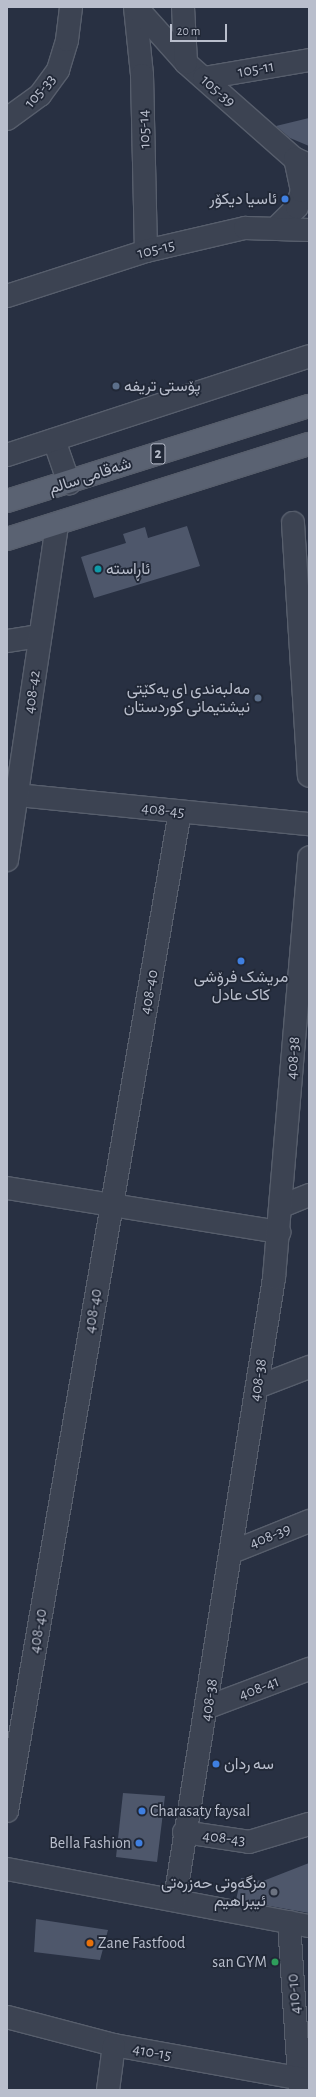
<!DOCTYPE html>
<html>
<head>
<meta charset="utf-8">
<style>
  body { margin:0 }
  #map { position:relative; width:316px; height:2097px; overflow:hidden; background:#283042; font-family:"Alegreya Sans",Vazirmatn,sans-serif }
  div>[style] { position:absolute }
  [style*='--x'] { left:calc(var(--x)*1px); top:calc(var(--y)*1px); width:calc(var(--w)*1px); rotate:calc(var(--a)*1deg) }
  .building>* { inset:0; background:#4e576b }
  .roads { filter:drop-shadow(1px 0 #575e6c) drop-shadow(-1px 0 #575e6c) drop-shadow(0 1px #575e6c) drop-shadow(0 -1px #575e6c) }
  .minor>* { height:22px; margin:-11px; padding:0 11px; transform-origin:11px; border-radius:11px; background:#3c4352 }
  .major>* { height:22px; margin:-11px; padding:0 11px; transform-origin:11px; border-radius:11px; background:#5a6272 }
  .dots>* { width:11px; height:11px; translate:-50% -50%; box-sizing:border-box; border:2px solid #212837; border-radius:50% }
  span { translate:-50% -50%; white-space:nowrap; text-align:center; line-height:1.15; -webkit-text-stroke:3.5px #212837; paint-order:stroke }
  .shield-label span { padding:1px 3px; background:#212837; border:1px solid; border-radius:3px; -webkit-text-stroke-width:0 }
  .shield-label { font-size:15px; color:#b9becc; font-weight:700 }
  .street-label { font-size:16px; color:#b9becc }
  .poi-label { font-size:16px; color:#b9becc }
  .right { translate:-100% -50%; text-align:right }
  .left { translate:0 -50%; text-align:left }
  .frame { position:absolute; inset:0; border:8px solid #b9becc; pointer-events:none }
  .scale { position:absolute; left:170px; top:24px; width:57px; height:18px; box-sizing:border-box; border:2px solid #b9becc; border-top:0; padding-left:5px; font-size:12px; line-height:14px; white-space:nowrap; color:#b9becc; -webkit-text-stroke:3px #212837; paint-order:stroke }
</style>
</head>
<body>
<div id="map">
  <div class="building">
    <div style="clip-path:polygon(309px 118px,309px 146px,290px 138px,276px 126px)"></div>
    <div style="clip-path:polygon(187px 526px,200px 566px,94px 598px,81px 557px,126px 543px,123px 534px,145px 527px,148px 538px)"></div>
    <div style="clip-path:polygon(123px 1793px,165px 1796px,157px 1862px,116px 1857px)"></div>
    <div style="clip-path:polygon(309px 1863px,309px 1913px,236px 1900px,241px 1878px,263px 1881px)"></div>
    <div style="clip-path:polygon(36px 1919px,108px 1930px,100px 1960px,34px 1952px)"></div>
  </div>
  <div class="roads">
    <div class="minor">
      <div style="--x:135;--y:7;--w:68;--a:84.1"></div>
      <div style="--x:142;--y:75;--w:176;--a:88.7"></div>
      <div style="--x:136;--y:7;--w:75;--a:48.2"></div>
      <div style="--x:186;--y:63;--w:145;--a:41.4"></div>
      <div style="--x:295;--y:159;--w:15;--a:23"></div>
      <div style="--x:183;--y:7;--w:56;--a:86.9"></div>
      <div style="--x:204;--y:78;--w:107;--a:-9.7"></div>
      <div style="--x:7;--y:119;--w:41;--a:-36"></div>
      <div style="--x:40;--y:95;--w:31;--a:-54"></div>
      <div style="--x:58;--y:70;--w:31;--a:-73"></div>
      <div style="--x:67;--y:40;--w:33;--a:-83"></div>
      <div style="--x:277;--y:227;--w:28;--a:-45"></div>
      <div style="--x:297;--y:207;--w:17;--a:-73"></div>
      <div style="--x:302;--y:191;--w:33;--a:-102"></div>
      <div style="--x:7;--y:296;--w:146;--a:-17.9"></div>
      <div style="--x:146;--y:251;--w:102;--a:-13.1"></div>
      <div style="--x:245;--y:228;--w:64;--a:1.8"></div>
      <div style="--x:54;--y:440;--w:46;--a:70.8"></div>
      <div style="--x:7;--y:455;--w:318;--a:-18.1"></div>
      <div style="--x:293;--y:523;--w:253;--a:86.4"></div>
      <div style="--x:7;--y:641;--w:33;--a:-9"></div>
      <div style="--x:17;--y:795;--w:293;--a:5.7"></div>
      <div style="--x:7;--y:860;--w:340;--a:-81.5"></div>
      <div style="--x:7;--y:1188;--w:276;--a:9.2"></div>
      <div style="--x:282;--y:1206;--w:29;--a:-22"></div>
      <div style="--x:257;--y:1387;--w:56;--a:-21"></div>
      <div style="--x:232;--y:1552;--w:83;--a:-21.9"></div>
      <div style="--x:208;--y:1707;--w:108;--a:-20.6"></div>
      <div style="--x:7;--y:1811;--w:1014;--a:-80.18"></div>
      <div style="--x:184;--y:1832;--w:66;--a:8.7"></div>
      <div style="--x:249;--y:1842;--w:63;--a:-16.7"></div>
      <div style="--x:7;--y:1869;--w:307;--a:10.7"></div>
      <div style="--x:175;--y:1899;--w:629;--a:-80.94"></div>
      <div style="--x:274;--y:1278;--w:422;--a:-85.2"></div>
      <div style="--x:289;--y:1922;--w:168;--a:86.3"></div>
      <div style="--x:7;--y:2017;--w:111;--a:14.7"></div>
      <div style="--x:114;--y:2045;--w:198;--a:10.2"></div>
      <div style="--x:108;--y:2090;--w:45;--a:-82.4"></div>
    </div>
    <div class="major">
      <div style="--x:7;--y:501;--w:317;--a:-17.5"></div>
      <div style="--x:7;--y:539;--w:317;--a:-17.5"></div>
    </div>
  </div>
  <div class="dots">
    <div style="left:285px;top:199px;background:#3f7fe0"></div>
    <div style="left:116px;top:386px;background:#5c6f8a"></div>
    <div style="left:98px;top:569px;background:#0f9aa8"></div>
    <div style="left:258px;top:698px;background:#5c6f8a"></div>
    <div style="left:241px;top:961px;background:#3f7fe0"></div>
    <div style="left:216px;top:1764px;background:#3f7fe0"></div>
    <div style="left:142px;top:1811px;background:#3f7fe0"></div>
    <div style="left:139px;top:1843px;background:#3f7fe0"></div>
    <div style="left:274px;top:1892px;background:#6b7280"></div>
    <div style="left:90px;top:1943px;background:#e8710a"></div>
    <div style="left:275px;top:1962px;background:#2e9e5b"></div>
  </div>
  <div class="shield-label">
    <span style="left:158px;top:454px">2</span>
  </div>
  <div class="street-label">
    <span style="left:256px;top:69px;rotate:-10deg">105-11</span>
    <span style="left:40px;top:91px;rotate:-49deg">105-33</span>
    <span style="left:218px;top:91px;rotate:41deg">105-39</span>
    <span style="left:144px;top:129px;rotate:-92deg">105-14</span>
    <span style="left:156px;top:249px;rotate:-14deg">105-15</span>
    <span style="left:90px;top:476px;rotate:-18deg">شەقامی سالم</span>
    <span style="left:32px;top:692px;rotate:-82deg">408-42</span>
    <span style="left:163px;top:810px;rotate:6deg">408-45</span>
    <span style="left:149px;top:992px;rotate:-80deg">408-40</span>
    <span style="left:293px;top:1058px;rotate:-86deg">408-38</span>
    <span style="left:93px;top:1311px;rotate:-80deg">408-40</span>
    <span style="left:258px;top:1380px;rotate:-81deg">408-38</span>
    <span style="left:270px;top:1536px;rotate:-22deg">408-39</span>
    <span style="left:38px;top:1631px;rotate:-80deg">408-40</span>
    <span style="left:259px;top:1688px;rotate:-21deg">408-41</span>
    <span style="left:209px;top:1700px;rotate:-81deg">408-38</span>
    <span style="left:224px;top:1838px;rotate:7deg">408-43</span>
    <span style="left:294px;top:1994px;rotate:-94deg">410-10</span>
    <span style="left:152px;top:2052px;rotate:10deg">410-15</span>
  </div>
  <div class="poi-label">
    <span class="right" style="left:277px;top:199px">ئاسیا دیكۆر</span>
    <span class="left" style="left:124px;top:386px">پۆستی تریفە</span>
    <span class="left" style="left:106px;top:569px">ئاڕاستە</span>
    <span class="right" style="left:250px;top:698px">مەلبەندی ١ی یەکێتی<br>نیشتیمانی کوردستان</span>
    <span style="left:241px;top:986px">مریشک فرۆشی<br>کاک عادل</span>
    <span class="left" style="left:224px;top:1764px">سه ردان</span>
    <span class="left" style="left:150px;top:1811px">Charasaty faysal</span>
    <span class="right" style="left:131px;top:1843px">Bella Fashion</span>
    <span class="right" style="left:266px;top:1892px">مزگەوتی حەزرەتی<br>ئیبراهیم</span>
    <span class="left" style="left:98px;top:1943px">Zane Fastfood</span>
    <span class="right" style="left:267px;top:1962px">san GYM</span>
  </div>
  <div class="frame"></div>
  <div class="scale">20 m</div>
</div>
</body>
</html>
